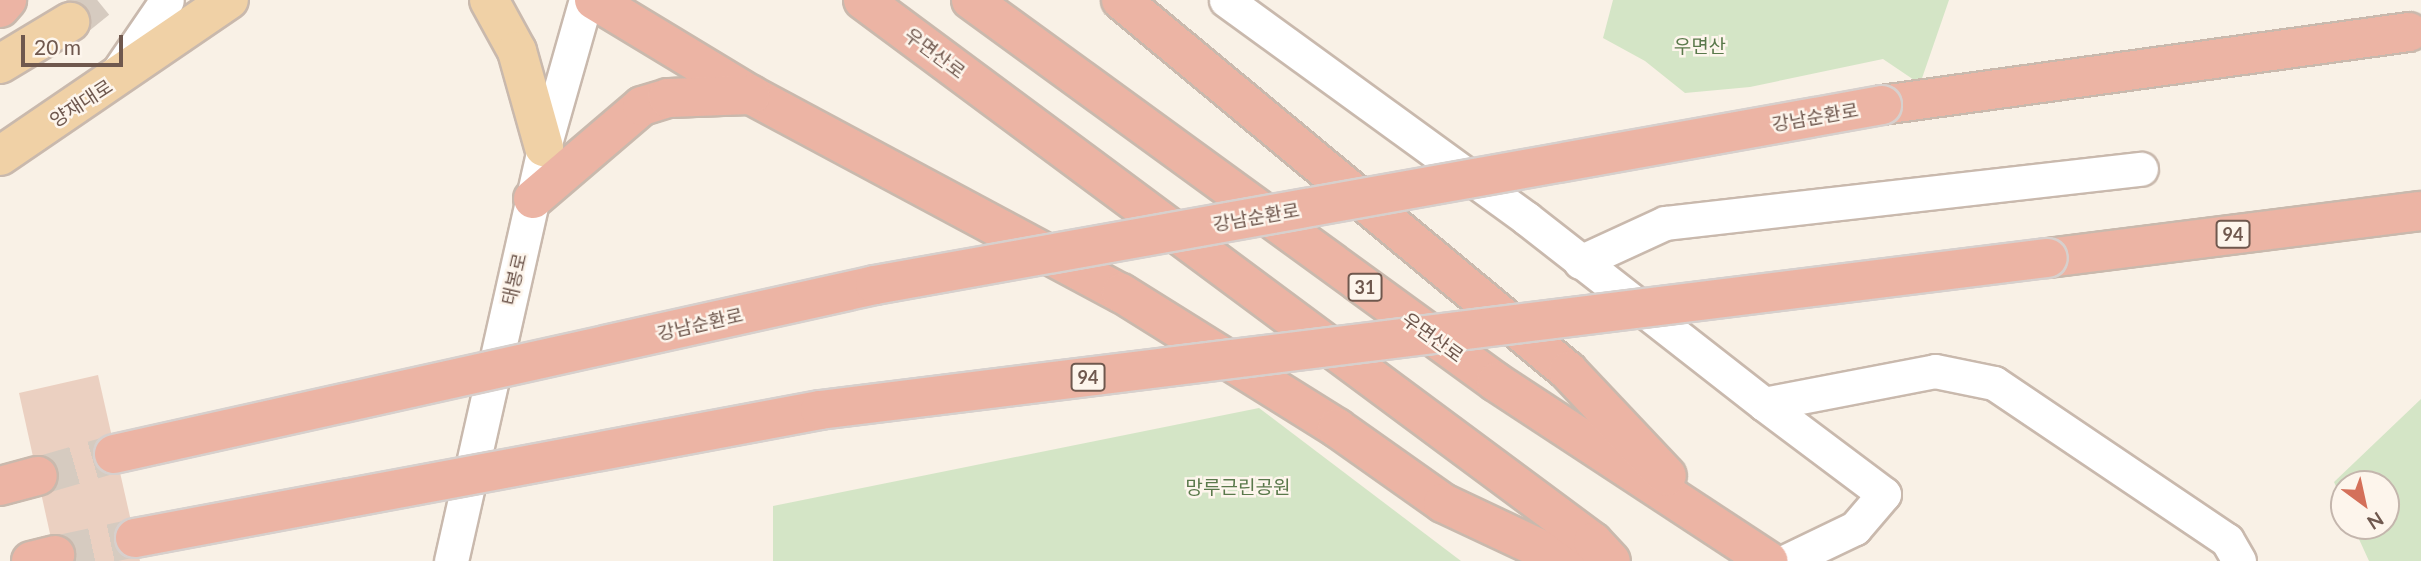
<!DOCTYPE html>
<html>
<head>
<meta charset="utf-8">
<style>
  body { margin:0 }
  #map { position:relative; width:2421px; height:561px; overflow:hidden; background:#f9f1e6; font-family:Lato,"Noto Sans KR",sans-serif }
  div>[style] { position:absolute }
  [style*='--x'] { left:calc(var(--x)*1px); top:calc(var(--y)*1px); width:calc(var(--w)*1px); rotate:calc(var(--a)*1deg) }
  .green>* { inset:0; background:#d4e5c6 }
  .building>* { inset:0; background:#ebd0c1 }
  .major-tunnel>* { height:38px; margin-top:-19px; transform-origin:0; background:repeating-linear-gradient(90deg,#d6cbc0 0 38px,transparent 0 57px) }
  .highway-tunnel>* { height:38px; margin-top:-19px; transform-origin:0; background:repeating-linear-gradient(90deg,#d6cbc0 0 38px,transparent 0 57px) }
  .roads { filter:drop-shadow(2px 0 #c9b9ad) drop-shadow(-2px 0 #c9b9ad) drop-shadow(0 2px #c9b9ad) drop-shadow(0 -2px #c9b9ad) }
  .minor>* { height:33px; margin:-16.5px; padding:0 16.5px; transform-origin:16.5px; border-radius:16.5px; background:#fff }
  .major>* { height:38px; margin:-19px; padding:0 19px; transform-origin:19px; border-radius:19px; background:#f0d1a6 }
  .highway>* { height:38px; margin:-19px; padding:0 19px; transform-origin:19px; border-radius:19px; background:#ecb4a4 }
  .bridges { filter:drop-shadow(2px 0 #d7d0cd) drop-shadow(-2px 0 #d7d0cd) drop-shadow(0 2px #d7d0cd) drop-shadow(0 -2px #d7d0cd) }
  .highway-bridge>* { height:38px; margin:-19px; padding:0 19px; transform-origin:19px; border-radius:19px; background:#ecb4a4 }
  span { translate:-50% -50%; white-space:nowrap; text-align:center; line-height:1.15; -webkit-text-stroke:5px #fdf5ec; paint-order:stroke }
  .shield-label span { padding:2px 5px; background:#fdf5ec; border:2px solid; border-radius:5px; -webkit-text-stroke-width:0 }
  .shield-label { font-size:18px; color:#6f584e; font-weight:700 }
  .park-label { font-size:19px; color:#5a794b }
  .street-label { font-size:19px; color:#6f584e }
  .north { position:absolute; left:2330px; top:470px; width:70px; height:70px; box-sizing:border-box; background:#fdf5ec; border:2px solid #c4b6ad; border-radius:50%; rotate:147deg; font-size:19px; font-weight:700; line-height:28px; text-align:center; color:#6f584e }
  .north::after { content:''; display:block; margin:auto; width:24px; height:32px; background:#d4705a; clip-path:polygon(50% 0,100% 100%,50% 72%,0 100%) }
  .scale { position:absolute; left:21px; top:35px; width:102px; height:32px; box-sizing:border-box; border:4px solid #6f584e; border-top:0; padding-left:9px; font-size:21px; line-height:24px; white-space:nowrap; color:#6f584e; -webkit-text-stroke:5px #fdf5ec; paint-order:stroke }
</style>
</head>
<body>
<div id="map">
  <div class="green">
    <div style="clip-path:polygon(1613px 0,1949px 0,1920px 84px,1883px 59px,1750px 87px,1685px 93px,1645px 61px,1603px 38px)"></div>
    <div style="clip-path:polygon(2421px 399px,2421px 561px,2369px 561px,2353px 526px,2386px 526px,2386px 484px,2344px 484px,2344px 504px,2334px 482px)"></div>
    <div style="clip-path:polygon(1259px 408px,1461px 561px,773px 561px,773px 506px)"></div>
  </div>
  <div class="building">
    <div style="clip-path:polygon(98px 375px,140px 561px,56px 561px,19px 393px)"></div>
  </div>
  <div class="major-tunnel">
    <div style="--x:70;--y:22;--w:35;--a:-39"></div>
  </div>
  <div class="highway-tunnel">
    <div style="--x:38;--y:476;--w:79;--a:-16.1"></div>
    <div style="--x:55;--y:555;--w:82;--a:-12"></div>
  </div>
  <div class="roads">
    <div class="minor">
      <div style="--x:1226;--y:0;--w:371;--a:36"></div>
      <div style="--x:1526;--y:218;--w:302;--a:38"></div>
      <div style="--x:1764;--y:404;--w:174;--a:-10.9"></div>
      <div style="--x:1935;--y:371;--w:60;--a:11.5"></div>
      <div style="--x:1994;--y:383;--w:281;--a:34"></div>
      <div style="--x:2227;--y:540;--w:24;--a:60"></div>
      <div style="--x:117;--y:73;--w:88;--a:-55.6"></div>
      <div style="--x:1580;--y:262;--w:94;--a:-24.6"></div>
      <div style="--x:1665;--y:223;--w:479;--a:-6.5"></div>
      <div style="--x:1764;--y:404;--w:150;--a:36.9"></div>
      <div style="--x:1884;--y:494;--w:45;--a:130.5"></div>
      <div style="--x:1855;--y:528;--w:76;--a:154.4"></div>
      <div style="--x:451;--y:561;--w:424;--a:-77.3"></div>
      <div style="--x:544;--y:147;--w:153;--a:-74.1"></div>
    </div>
    <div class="major">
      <div style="--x:489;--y:0;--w:58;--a:61.2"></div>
      <div style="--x:517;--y:51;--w:100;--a:74.3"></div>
      <div style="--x:0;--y:64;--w:82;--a:-31"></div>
      <div style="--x:0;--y:156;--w:277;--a:-34.3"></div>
    </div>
    <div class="highway">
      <div style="--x:594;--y:0;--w:184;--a:31.2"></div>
      <div style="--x:751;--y:95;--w:420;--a:28.2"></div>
      <div style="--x:1121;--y:293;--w:255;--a:32"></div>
      <div style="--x:1337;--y:428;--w:130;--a:35.3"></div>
      <div style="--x:1443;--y:503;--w:136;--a:25.2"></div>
      <div style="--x:863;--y:0;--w:909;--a:36.59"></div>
      <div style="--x:1593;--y:542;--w:26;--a:47"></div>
      <div style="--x:971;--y:0;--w:649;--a:36.04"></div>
      <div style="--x:1496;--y:382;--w:326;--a:33.3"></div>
      <div style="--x:1121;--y:0;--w:581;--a:39.69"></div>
      <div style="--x:1568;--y:371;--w:144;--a:46.7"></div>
      <div style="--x:0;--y:8;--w:11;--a:-49"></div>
      <div style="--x:1882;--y:105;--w:532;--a:-7.89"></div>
      <div style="--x:533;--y:199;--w:143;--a:-40.5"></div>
      <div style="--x:642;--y:106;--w:27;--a:-17"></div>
      <div style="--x:668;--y:98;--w:83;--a:-2.1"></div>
      <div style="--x:2048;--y:258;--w:374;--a:-7.2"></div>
      <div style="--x:0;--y:486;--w:39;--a:-15"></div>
      <div style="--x:31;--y:561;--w:25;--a:-14"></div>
    </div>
  </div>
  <div class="bridges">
    <div class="highway-bridge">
      <div style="--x:114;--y:454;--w:780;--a:-12.52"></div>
      <div style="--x:875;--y:285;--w:1023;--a:-10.13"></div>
      <div style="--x:135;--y:538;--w:697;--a:-10.58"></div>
      <div style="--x:820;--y:410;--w:1237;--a:-7.06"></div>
    </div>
  </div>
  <div class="shield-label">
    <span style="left:2233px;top:234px">94</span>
    <span style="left:1365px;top:287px">31</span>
    <span style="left:1088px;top:377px">94</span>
  </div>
  <div class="park-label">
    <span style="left:1700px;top:46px">우면산</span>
    <span style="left:1238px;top:487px">망루근린공원</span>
  </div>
  <div class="street-label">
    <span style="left:935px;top:53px;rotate:37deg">우면산로</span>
    <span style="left:81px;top:103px;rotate:-33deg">양재대로</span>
    <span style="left:1815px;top:117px;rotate:-10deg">강남순환로</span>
    <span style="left:1256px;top:217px;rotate:-10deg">강남순환로</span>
    <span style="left:514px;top:279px;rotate:-77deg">태봉로</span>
    <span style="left:700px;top:324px;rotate:-13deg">강남순환로</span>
    <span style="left:1433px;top:337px;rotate:36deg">우면산로</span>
  </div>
  <div class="north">N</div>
  <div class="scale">20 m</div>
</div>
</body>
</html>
